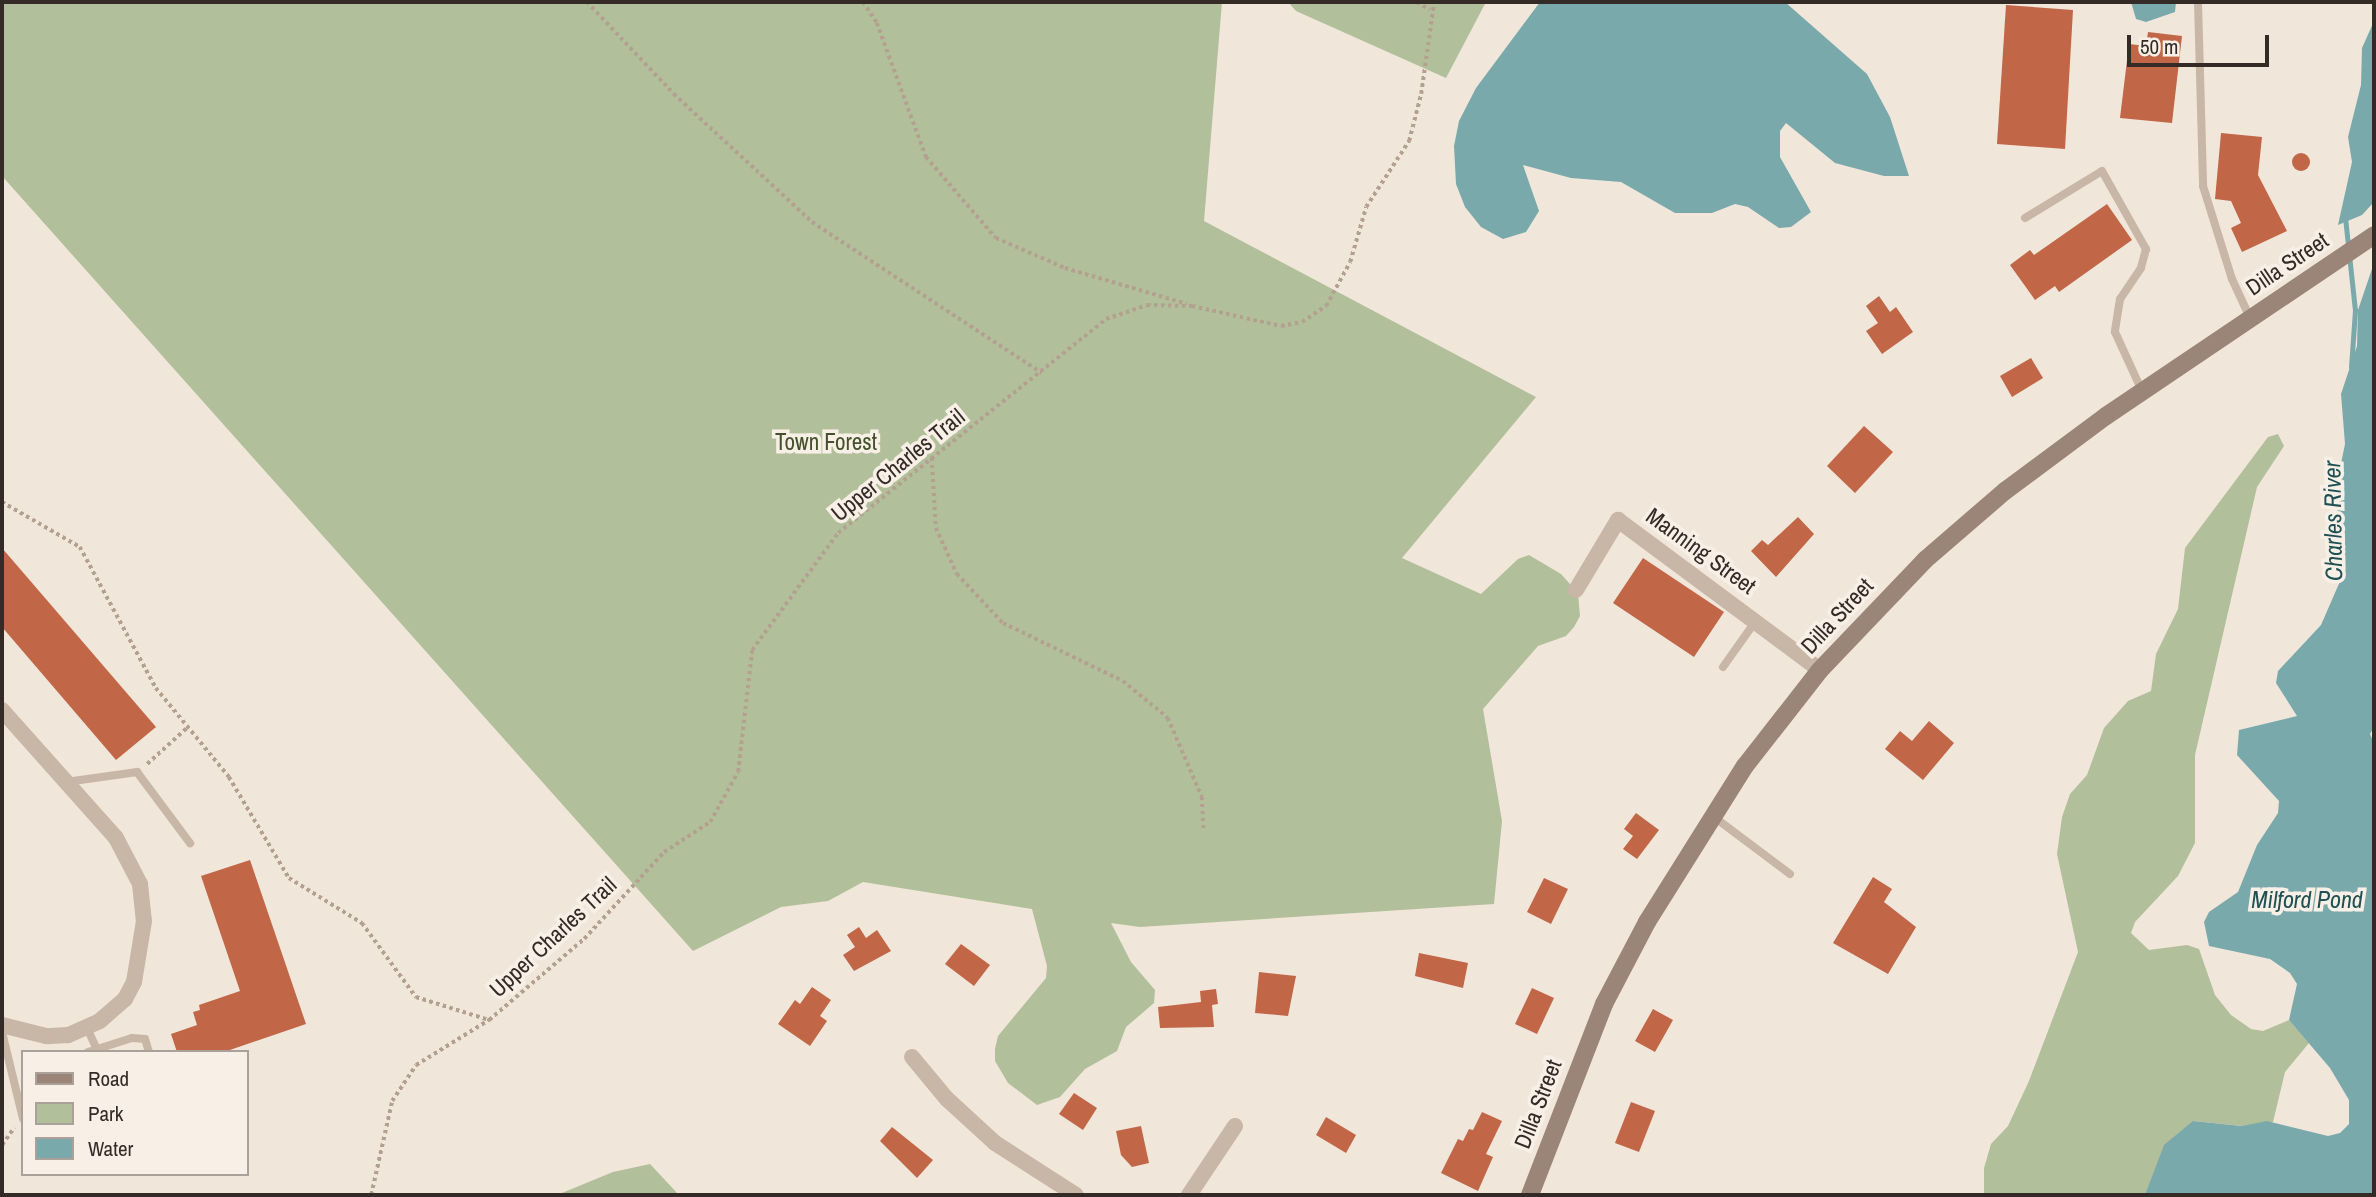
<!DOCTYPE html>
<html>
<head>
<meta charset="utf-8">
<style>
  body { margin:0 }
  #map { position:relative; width:2376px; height:1197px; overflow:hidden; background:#f0e6da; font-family:"Archivo Narrow",sans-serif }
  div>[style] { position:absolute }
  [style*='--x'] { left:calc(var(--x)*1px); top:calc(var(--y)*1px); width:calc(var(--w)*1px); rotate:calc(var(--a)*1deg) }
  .green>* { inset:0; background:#b2bf9b }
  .water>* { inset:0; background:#7aa9ac }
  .stream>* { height:5px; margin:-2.5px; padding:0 2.5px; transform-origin:2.5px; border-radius:2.5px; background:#7aa9ac }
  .building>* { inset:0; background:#c16647 }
  .round { border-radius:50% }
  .path>* { height:3.5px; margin-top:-1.75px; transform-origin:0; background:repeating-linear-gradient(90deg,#b4a091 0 3.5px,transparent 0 7px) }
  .lane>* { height:8px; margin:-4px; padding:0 4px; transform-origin:4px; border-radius:4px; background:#c8b6a6 }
  .street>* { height:16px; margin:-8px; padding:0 8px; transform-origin:8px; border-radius:8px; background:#c8b6a6 }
  .secondary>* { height:18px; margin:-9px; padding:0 9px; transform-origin:9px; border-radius:9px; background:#9b8578 }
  span { translate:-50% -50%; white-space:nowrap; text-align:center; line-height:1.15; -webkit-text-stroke:7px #f8f0e6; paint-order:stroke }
  .street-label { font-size:23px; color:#342b27 }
  .park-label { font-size:23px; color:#43522c }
  .water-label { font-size:24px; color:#1e5054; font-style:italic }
  .frame { position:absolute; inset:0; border:4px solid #342b27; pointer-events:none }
  .legend { position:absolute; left:21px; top:1050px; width:228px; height:126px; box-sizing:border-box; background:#f8f0e6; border:2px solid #aaa19a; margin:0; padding:9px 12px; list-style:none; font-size:21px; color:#342b27 }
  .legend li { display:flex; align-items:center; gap:14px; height:35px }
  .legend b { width:35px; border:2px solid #aaa19a }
  .scale { position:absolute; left:2127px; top:35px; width:142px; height:32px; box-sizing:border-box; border:4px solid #342b27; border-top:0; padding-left:9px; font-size:21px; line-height:24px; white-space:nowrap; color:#342b27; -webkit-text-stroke:5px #f8f0e6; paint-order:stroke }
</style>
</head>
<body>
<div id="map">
  <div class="green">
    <div style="clip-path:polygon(2px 2px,1222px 2px,1204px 221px,1536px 397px,1402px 558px,1481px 594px,1518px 559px,1529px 555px,1561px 574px,1578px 593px,1580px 616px,1574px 627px,1566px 636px,1538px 646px,1483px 709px,1502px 821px,1494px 904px,1140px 927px,1111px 923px,1131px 962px,1155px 990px,1154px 1003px,1126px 1027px,1117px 1051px,1085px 1069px,1060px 1097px,1037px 1105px,1008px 1083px,995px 1061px,995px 1049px,998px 1036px,1046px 978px,1047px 966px,1032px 909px,863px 882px,828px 901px,781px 907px,693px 951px,2px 176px)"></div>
    <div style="clip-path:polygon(1288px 2px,1486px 2px,1446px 78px,1296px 11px)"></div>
    <div style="clip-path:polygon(2278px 434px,2284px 446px,2257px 487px,2195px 755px,2195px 843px,2178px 876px,2135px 922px,2131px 933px,2149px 950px,2187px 945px,2199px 949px,2215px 995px,2231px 1015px,2251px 1029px,2263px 1031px,2289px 1020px,2309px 1043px,2285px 1072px,2273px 1122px,2243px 1126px,2193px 1121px,2145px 1195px,1984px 1195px,1984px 1168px,1991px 1144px,2008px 1126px,2029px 1081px,2078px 952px,2057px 854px,2062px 817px,2070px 794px,2087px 775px,2104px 728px,2128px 701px,2151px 691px,2156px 654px,2178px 609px,2185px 548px,2268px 437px)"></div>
    <div style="clip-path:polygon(650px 1164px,679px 1195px,557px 1195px,613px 1172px)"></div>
  </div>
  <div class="water">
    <div style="clip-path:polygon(1540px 2px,1785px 2px,1867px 74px,1890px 117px,1909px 176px,1884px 176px,1835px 163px,1786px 123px,1780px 131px,1780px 157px,1811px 212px,1791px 227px,1779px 228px,1748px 207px,1735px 204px,1712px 213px,1675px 213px,1621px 182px,1571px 178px,1523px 165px,1539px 211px,1526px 232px,1503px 239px,1481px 227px,1465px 207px,1456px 184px,1454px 146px,1459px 121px,1476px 88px)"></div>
    <div style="clip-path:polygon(2131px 2px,2176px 2px,2175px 12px,2146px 22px,2136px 19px)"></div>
    <div style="clip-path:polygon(2374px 21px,2374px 202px,2362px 215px,2338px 225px,2352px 162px,2348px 137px,2361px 85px,2362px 48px)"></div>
    <div style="clip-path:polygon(2374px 263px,2374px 727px,2370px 734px,2374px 743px,2374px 1195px,2145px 1195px,2164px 1145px,2193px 1121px,2242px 1126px,2267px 1121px,2328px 1136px,2340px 1133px,2349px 1124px,2349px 1100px,2330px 1068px,2289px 1020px,2297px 984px,2290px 973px,2270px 959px,2209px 946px,2204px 922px,2209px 912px,2238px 892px,2257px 845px,2278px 813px,2279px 801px,2237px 755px,2239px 730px,2297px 716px,2276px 683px,2278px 671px,2321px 625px,2341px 579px,2344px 555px,2335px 493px,2345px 444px,2341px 394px,2357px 346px,2358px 310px)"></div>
  </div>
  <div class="stream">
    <div style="--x:2345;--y:217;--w:94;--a:83.9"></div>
    <div style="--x:2355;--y:310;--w:57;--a:94"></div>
  </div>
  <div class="building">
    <div style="clip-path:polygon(2006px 5px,2073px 10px,2065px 149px,1997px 144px)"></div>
    <div style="clip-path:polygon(2148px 32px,2182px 36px,2172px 123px,2120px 118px,2129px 44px,2146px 46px)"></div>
    <div style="clip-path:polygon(2221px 133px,2262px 137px,2258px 175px,2287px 231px,2242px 252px,2231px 228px,2241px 223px,2231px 201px,2215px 199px)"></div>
    <div class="round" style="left:2292px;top:153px;width:18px;height:18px"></div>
    <div style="clip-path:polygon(2107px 204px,2132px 240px,2059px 292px,2055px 286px,2035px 300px,2010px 265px,2030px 250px,2034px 255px)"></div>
    <div style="clip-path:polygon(1879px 296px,1890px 312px,1896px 307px,1913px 332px,1882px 354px,1866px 331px,1878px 323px,1866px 306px)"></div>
    <div style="clip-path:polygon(2031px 358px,2043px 378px,2012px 397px,2000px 376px)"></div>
    <div style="clip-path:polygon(1864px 426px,1893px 452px,1855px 493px,1827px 466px)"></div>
    <div style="clip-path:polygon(1798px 517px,1814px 534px,1776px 577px,1751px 551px,1762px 540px,1768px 545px)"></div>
    <div style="clip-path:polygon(2px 548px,156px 727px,116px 760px,2px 627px)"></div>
    <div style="clip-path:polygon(1643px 558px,1724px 612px,1694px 657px,1613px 603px)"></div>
    <div style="clip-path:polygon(1929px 721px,1954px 743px,1923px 780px,1885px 749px,1900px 731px,1912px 741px)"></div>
    <div style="clip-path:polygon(1636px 813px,1659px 830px,1637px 859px,1623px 849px,1633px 836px,1624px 829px)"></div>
    <div style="clip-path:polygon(250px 860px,306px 1024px,224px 1052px,177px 1052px,171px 1034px,197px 1025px,193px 1012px,200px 1010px,199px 1005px,240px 991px,201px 876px)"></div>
    <div style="clip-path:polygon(1873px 877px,1892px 889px,1884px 902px,1916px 927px,1888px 974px,1833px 943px)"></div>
    <div style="clip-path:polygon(1544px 878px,1568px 889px,1551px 924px,1527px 912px)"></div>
    <div style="clip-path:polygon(859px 927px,866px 938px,877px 930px,891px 951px,854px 971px,843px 955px,855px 947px,847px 935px)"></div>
    <div style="clip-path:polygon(961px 944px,990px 965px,974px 986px,945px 964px)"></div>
    <div style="clip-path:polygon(1419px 953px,1468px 963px,1463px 988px,1415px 976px)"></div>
    <div style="clip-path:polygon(1259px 972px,1296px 976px,1288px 1016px,1255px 1013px)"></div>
    <div style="clip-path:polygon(812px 987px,831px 1000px,820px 1016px,827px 1021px,810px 1046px,778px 1024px,795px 1000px,800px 1004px)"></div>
    <div style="clip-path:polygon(1532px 988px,1554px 998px,1537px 1034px,1515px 1024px)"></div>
    <div style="clip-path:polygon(1216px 989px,1218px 1004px,1212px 1005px,1214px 1027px,1160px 1028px,1158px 1007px,1201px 1002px,1200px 991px)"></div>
    <div style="clip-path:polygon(1653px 1009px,1673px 1020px,1655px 1052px,1635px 1041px)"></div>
    <div style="clip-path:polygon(1074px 1093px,1097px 1108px,1083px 1130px,1059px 1114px)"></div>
    <div style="clip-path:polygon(1631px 1102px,1655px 1111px,1639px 1152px,1615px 1143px)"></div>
    <div style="clip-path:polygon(1482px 1112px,1502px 1121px,1486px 1154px,1493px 1157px,1478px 1191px,1441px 1173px,1458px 1139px,1463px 1141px,1469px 1129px,1473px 1130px)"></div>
    <div style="clip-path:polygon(1326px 1117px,1356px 1135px,1346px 1153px,1316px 1135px)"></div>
    <div style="clip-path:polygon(1141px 1126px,1149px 1163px,1132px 1167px,1121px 1155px,1116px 1131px)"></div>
    <div style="clip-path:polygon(892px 1127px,933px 1160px,917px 1178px,880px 1141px)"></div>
  </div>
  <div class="path">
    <div style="--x:587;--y:2;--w:127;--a:46.6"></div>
    <div style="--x:674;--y:94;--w:188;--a:42.8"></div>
    <div style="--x:812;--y:222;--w:275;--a:33.3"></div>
    <div style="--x:863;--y:2;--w:25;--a:56"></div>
    <div style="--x:877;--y:23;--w:143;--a:69.9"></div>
    <div style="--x:926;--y:157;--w:107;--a:49.2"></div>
    <div style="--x:996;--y:238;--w:75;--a:23.5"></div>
    <div style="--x:1065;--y:268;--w:127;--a:16.4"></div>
    <div style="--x:1417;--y:2;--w:15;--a:32"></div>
    <div style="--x:932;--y:458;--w:70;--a:86.7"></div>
    <div style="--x:936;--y:528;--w:51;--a:65.5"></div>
    <div style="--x:957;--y:574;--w:67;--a:46.8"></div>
    <div style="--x:1003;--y:623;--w:133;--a:25.8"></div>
    <div style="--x:1123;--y:681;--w:58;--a:39.4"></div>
    <div style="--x:1168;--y:718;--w:86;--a:66.7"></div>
    <div style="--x:1202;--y:797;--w:34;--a:87"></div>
    <div style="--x:2;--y:502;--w:90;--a:30"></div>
    <div style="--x:80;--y:547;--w:160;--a:61.7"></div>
    <div style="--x:156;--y:688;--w:115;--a:50.6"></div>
    <div style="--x:229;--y:777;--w:117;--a:59.3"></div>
    <div style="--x:289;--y:878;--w:86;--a:31.7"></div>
    <div style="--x:362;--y:923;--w:92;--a:53.9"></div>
    <div style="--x:416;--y:997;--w:77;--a:17.5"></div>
    <div style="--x:147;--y:764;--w:55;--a:-42.1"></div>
    <div style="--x:2;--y:1145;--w:21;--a:-55"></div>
    <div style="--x:371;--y:1195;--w:96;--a:-77.4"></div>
    <div style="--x:392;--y:1101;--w:43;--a:-56.3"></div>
    <div style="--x:416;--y:1065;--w:86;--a:-31.7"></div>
    <div style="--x:489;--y:1020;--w:125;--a:-40.5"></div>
    <div style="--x:584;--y:939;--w:118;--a:-47.4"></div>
    <div style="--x:664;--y:852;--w:55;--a:-33.1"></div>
    <div style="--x:710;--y:822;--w:57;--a:-60.8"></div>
    <div style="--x:738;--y:772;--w:123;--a:-83.5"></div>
    <div style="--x:752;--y:650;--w:145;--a:-53.7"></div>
    <div style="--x:838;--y:533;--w:343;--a:-38.6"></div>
    <div style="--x:1106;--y:319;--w:43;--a:-18.9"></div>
    <div style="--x:1147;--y:305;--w:45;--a:1.3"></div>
    <div style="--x:1192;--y:306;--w:91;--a:12.7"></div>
    <div style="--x:1281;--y:326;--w:21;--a:-11"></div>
    <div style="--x:1302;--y:322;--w:29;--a:-34"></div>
    <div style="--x:1326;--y:306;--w:50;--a:-61.4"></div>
    <div style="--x:1350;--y:262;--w:57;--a:-73.8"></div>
    <div style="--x:1366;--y:207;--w:79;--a:-56.9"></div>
    <div style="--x:1409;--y:141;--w:49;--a:-75.7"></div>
    <div style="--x:1421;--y:94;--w:93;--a:-82"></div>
  </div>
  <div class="lane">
    <div style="--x:2198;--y:2;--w:184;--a:88.4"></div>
    <div style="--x:2203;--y:186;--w:97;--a:72.7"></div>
    <div style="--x:2232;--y:279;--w:43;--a:65.2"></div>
    <div style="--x:2025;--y:218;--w:90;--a:-31.4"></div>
    <div style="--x:2102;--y:171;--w:90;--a:60.6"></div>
    <div style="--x:2146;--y:249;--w:20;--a:105"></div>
    <div style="--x:2141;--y:268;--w:37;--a:124"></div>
    <div style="--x:2120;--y:299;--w:33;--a:99"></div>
    <div style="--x:2115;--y:332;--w:65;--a:65.4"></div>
    <div style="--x:1723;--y:667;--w:55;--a:-54.6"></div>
    <div style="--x:66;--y:782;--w:72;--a:-8"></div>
    <div style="--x:137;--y:772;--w:89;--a:53.3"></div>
    <div style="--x:1714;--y:817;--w:95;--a:36.9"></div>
    <div style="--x:87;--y:1028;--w:23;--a:65"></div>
    <div style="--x:2;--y:1032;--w:89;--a:76.4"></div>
    <div style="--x:88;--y:1052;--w:46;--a:-17.7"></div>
    <div style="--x:132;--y:1038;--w:13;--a:4"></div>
    <div style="--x:145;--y:1039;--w:14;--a:73"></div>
  </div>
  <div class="street">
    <div style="--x:1576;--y:590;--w:82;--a:-59"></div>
    <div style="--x:1618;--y:520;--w:252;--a:36.6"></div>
    <div style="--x:2;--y:710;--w:171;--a:48.3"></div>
    <div style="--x:116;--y:838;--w:52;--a:62.4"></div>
    <div style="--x:140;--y:884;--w:37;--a:84"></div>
    <div style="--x:144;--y:921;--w:62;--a:99.3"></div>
    <div style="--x:134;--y:982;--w:19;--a:118"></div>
    <div style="--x:125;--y:999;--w:33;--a:139"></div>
    <div style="--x:100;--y:1021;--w:35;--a:156"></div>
    <div style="--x:68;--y:1035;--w:22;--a:177"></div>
    <div style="--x:46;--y:1036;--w:45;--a:-166"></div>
    <div style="--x:912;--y:1057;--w:55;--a:50.2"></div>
    <div style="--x:947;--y:1099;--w:65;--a:42.5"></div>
    <div style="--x:995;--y:1143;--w:96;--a:32.7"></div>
    <div style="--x:1189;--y:1195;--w:83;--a:-56.3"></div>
  </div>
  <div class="secondary">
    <div style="--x:1530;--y:1195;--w:205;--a:-68.8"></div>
    <div style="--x:1604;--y:1004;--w:93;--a:-62.3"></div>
    <div style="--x:1647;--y:922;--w:184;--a:-57.9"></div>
    <div style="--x:1745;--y:766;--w:122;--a:-52"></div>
    <div style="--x:1820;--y:670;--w:152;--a:-46.3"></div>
    <div style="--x:1925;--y:560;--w:106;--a:-40.8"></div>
    <div style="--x:2005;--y:491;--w:126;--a:-36.6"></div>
    <div style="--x:2106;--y:416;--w:323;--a:-34"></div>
  </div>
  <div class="street-label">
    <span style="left:2287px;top:264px;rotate:-34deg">Dilla Street</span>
    <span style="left:898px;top:465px;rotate:-39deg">Upper Charles Trail</span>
    <span style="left:1701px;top:551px;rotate:36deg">Manning Street</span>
    <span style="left:1837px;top:616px;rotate:-47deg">Dilla Street</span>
    <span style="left:553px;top:937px;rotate:-43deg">Upper Charles Trail</span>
    <span style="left:1538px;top:1104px;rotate:-69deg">Dilla Street</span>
  </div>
  <div class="park-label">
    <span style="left:826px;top:442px">Town Forest</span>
  </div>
  <div class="water-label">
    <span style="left:2333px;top:521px;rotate:-91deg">Charles River</span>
    <span style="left:2307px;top:900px">Milford Pond</span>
  </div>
  <div class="frame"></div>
  <ul class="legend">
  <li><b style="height:9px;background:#9b8578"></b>Road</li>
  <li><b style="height:19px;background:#b2bf9b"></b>Park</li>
  <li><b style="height:19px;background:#7aa9ac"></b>Water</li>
  </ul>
  <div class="scale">50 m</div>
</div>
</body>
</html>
